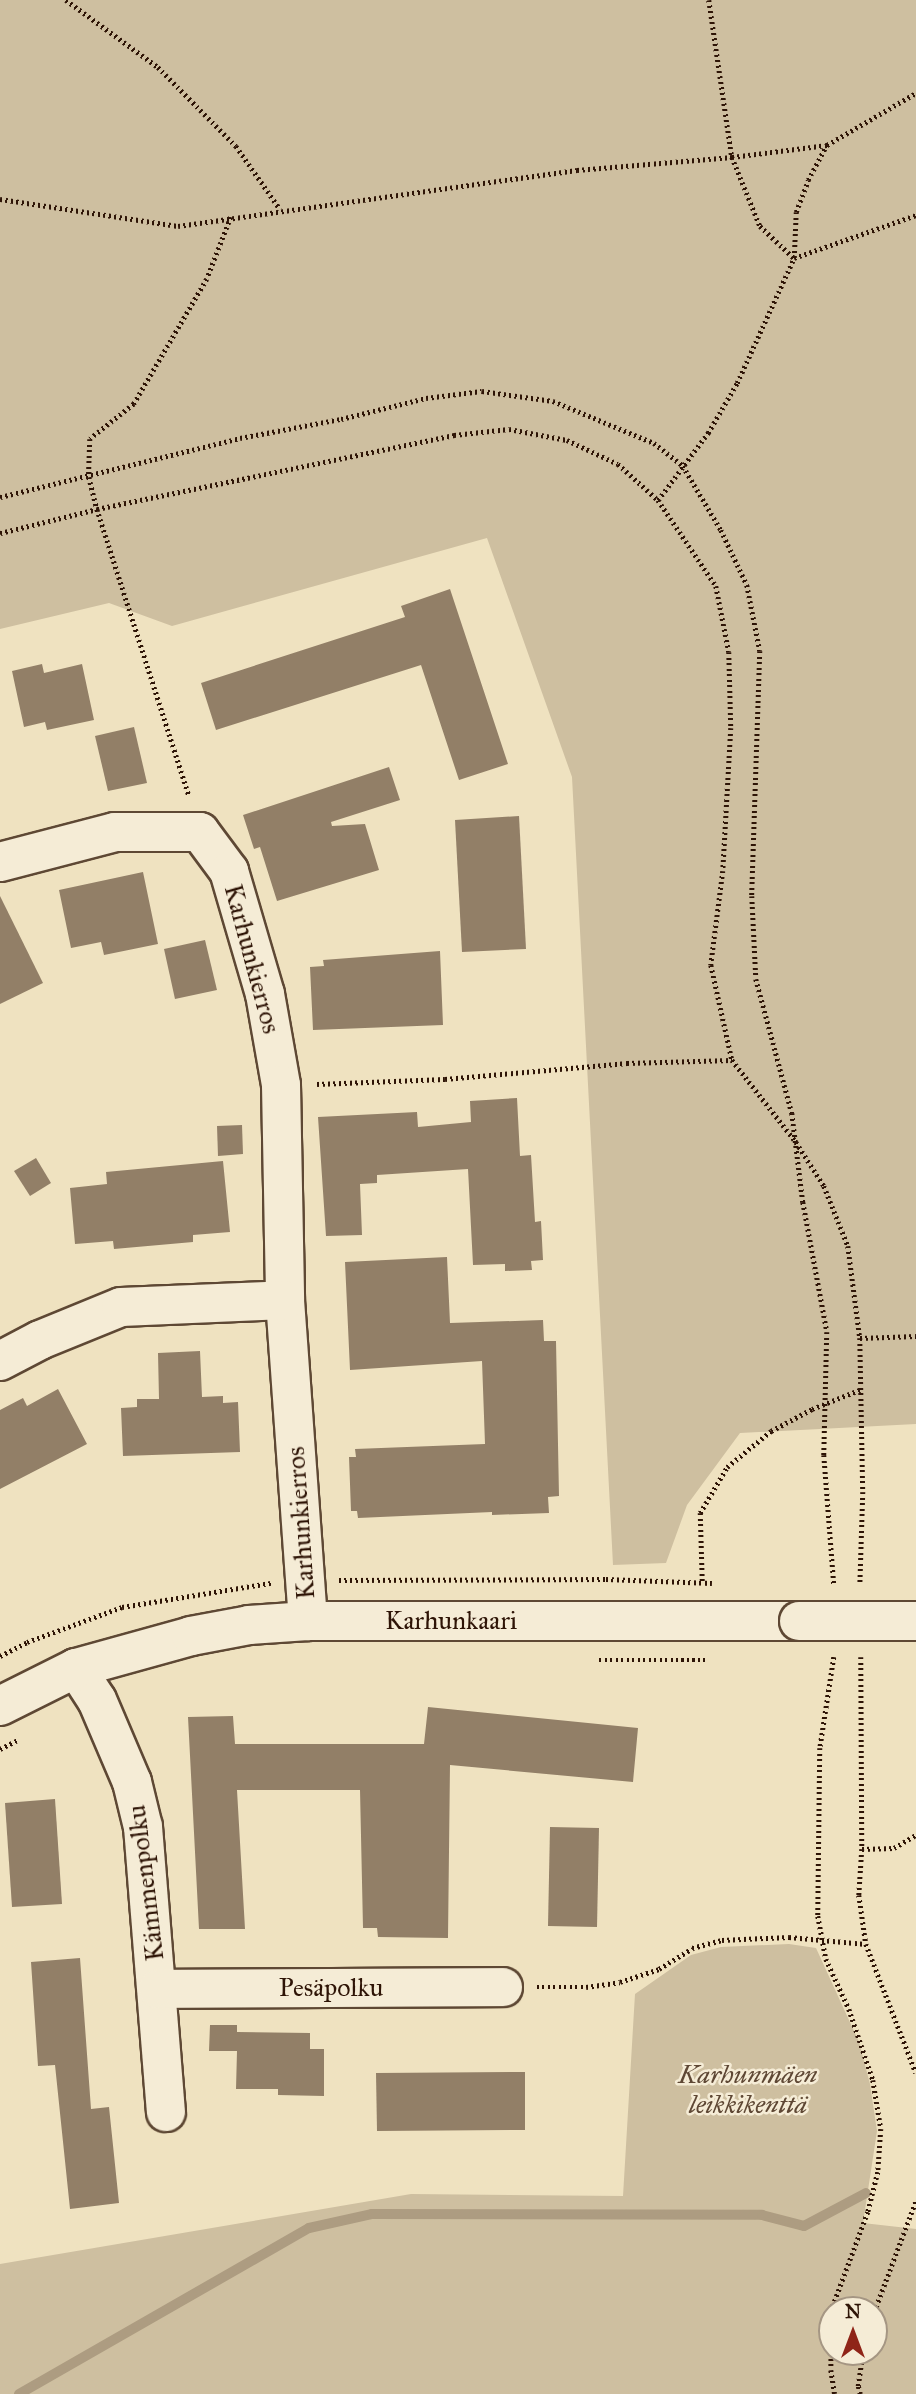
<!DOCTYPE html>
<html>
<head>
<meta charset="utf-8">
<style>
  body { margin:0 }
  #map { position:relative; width:916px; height:2394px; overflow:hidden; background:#efe2c0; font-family:"IM FELL Great Primer",serif }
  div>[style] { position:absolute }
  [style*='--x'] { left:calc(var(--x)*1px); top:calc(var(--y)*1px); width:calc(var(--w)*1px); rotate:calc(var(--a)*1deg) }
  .green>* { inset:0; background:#cebfa0 }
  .stream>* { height:10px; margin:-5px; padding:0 5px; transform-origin:5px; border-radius:5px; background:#ad9c81 }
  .building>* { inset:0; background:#927f67 }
  .path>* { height:4.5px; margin-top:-2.25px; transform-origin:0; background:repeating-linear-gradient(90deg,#2e1406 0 2px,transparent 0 5.5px) }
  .roads { filter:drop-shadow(2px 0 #5e4834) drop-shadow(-2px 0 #5e4834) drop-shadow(0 2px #5e4834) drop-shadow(0 -2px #5e4834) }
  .minor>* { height:38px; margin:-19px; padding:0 19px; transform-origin:19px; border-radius:19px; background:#f5ecd6 }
  .bridges { filter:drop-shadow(2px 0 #5e4834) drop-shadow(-2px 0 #5e4834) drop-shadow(0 2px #5e4834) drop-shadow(0 -2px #5e4834) }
  .minor-bridge>* { height:38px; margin:-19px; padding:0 19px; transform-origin:19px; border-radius:19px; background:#f5ecd6 }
  span { translate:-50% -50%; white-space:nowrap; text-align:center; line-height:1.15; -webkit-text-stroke:5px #f5ecd6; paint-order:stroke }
  .street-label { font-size:26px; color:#2e1406 }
  .park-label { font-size:26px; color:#5e4734; font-style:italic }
  .north { position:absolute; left:818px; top:2296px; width:70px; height:70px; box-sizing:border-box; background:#f5ecd6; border:2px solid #a59683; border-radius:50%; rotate:0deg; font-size:19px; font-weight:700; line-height:28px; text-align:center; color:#2e1406 }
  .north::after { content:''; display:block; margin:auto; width:24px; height:32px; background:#8f2418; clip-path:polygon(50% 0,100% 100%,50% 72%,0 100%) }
</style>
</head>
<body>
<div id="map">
  <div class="green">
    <div style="clip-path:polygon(0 0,916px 0,916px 1424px,740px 1433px,687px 1505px,666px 1563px,613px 1565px,572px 777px,487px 538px,172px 626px,109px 603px,0 629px)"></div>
    <div style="clip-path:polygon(evenodd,789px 1944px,816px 1948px,859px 2042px,870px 2084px,877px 2131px,863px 2223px,916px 2229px,916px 2394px,0 2394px,0 2264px,411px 2194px,623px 2196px,635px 1994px,691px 1955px,721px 1947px,789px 1944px,832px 2310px,874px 2310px,874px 2352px,832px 2352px,832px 2310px)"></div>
  </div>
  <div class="stream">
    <div style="--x:19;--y:2394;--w:334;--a:-29.8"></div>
    <div style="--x:309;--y:2228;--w:65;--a:-12.5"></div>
    <div style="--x:372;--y:2214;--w:390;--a:0.1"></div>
    <div style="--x:762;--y:2215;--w:43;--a:14.7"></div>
    <div style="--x:804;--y:2226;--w:70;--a:-28"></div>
  </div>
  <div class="building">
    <div style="clip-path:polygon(450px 589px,508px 764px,459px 780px,421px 665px,216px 730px,201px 683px,405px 617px,401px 606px)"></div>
    <div style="clip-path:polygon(42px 664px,44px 673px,82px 664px,94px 720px,47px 730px,45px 722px,24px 727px,12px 671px)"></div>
    <div style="clip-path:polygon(134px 727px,147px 783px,108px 791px,95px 736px)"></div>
    <div style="clip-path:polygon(389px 767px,400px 800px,331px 822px,332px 826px,365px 824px,379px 870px,277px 901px,260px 847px,254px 849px,243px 815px)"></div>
    <div style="clip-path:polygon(519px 816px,526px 949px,462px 952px,455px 820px)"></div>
    <div style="clip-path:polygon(143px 872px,158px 944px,104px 955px,101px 942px,71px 948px,59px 890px)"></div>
    <div style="clip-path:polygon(0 896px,43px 983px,0 1004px)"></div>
    <div style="clip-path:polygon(205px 940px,217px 990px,175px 999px,164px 949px)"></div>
    <div style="clip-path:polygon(440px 951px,443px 1025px,313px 1030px,310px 967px,324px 966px,323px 960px)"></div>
    <div style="clip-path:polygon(517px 1098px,520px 1156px,531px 1155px,535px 1222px,541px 1221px,543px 1260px,531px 1261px,532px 1270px,505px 1271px,505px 1264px,473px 1265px,468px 1169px,377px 1175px,377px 1183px,360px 1184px,362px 1235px,326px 1236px,318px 1117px,417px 1112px,418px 1127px,471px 1122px,470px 1101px)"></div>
    <div style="clip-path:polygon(242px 1125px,243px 1154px,218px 1156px,217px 1126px)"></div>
    <div style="clip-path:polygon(36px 1158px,51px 1183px,30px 1196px,14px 1171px)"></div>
    <div style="clip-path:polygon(223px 1161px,230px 1232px,193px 1235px,193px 1242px,114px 1249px,113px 1241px,75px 1244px,70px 1188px,107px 1184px,106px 1172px)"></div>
    <div style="clip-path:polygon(447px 1257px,450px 1323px,543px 1320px,544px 1341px,556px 1341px,559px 1496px,548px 1497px,549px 1513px,492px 1515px,492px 1512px,358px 1518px,357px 1511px,351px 1511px,349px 1457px,356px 1457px,355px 1449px,485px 1444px,482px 1361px,350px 1370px,345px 1262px)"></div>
    <div style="clip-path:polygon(200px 1351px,202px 1397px,223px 1396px,223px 1403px,238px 1402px,240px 1452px,123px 1456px,121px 1408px,137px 1407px,137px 1399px,159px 1399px,158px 1353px)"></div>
    <div style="clip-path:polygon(58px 1389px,87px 1444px,0 1489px,0 1410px,23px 1398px,27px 1406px)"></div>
    <div style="clip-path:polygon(428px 1707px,638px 1728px,633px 1782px,450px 1765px,448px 1938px,378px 1937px,377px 1928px,363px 1928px,360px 1790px,237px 1790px,245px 1929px,199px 1929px,188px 1717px,233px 1716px,235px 1744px,424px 1744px)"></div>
    <div style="clip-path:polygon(55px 1799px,62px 1904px,12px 1907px,5px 1803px)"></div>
    <div style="clip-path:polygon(550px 1827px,599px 1828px,597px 1927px,548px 1926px)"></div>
    <div style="clip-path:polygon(80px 1958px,91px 2109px,109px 2107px,119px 2203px,70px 2209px,55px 2065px,38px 2066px,31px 1962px)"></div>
    <div style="clip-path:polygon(210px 2025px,237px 2025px,237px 2032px,310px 2033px,310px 2049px,324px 2049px,324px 2096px,278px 2095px,278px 2089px,236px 2089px,237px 2051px,209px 2051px)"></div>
    <div style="clip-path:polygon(525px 2072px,525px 2130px,377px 2131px,376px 2073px)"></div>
  </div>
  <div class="path">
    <div style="--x:66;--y:0;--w:114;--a:36.1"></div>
    <div style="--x:158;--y:67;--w:111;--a:45.4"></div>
    <div style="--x:236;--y:146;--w:77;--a:55.1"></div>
    <div style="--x:709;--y:0;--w:159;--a:81.7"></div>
    <div style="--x:732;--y:157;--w:74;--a:67.9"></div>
    <div style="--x:760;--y:226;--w:47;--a:43.3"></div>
    <div style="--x:0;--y:199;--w:180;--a:8.6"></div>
    <div style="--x:178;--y:226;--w:403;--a:-8"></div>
    <div style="--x:577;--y:170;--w:156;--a:-4.8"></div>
    <div style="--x:732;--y:157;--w:96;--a:-7.2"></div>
    <div style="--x:827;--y:145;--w:103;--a:-30.3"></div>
    <div style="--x:231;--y:217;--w:66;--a:111.2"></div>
    <div style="--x:207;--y:279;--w:145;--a:120.3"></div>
    <div style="--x:134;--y:404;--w:56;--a:141.5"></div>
    <div style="--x:90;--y:439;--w:38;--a:92"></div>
    <div style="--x:89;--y:477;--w:33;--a:76"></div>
    <div style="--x:97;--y:509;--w:365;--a:-11.7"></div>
    <div style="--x:454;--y:435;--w:55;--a:-6.2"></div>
    <div style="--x:509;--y:429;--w:59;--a:10.7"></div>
    <div style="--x:567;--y:440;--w:56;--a:25.2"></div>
    <div style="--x:618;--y:464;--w:54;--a:42"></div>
    <div style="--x:658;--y:500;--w:104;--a:56"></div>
    <div style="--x:716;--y:586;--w:67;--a:78.9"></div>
    <div style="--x:729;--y:652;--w:76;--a:88.5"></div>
    <div style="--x:731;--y:728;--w:143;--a:93.2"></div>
    <div style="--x:723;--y:871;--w:95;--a:97.3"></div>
    <div style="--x:711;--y:965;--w:97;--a:77.5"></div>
    <div style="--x:732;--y:1060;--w:104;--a:52"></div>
    <div style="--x:796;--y:1142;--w:52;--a:57.5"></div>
    <div style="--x:824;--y:1186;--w:65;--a:68.2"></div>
    <div style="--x:848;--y:1246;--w:93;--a:82.6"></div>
    <div style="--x:860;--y:1338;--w:154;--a:88.9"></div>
    <div style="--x:863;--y:1492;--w:93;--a:91.8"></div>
    <div style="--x:794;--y:258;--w:129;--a:-19.4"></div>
    <div style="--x:0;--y:497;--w:247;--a:-13.8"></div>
    <div style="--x:240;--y:438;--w:103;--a:-10.7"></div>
    <div style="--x:341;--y:419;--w:88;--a:-13.9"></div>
    <div style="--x:426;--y:398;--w:56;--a:-7.1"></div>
    <div style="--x:482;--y:391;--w:72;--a:8"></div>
    <div style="--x:553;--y:401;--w:109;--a:22.6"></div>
    <div style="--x:654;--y:443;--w:37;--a:38"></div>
    <div style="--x:683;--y:466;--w:74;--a:59.3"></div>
    <div style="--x:721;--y:530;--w:61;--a:64.7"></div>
    <div style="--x:747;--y:585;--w:67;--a:78.9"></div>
    <div style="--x:760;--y:651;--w:245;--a:91.9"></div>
    <div style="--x:752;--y:896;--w:83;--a:87.2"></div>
    <div style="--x:756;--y:979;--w:139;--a:75"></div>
    <div style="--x:792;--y:1113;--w:90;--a:83"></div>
    <div style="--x:803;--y:1202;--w:132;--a:79.5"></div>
    <div style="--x:827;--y:1332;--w:123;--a:91.4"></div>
    <div style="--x:824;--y:1455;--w:131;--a:85.6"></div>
    <div style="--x:658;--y:500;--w:84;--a:-53.3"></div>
    <div style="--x:708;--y:433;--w:58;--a:-59.9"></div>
    <div style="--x:737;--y:383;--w:137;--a:-65.5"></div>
    <div style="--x:794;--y:258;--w:46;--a:-87.5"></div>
    <div style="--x:796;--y:212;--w:34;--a:-69"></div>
    <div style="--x:808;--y:180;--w:40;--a:-62"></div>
    <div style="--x:0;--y:533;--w:100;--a:-13.9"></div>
    <div style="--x:97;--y:509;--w:301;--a:72.2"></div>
    <div style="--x:317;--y:1084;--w:128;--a:-2.2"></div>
    <div style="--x:445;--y:1079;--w:183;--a:-5"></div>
    <div style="--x:627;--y:1063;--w:105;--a:-1.6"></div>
    <div style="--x:860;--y:1338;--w:56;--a:-2"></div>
    <div style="--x:339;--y:1580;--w:267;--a:-0.2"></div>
    <div style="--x:606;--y:1579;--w:106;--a:2.2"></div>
    <div style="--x:702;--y:1581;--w:68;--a:-91.7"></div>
    <div style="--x:700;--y:1513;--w:53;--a:-59.6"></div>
    <div style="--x:727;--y:1467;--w:57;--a:-39.3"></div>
    <div style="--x:771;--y:1431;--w:47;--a:-28.2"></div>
    <div style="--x:812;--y:1409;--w:54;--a:-21.8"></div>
    <div style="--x:0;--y:1656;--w:30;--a:-27"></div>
    <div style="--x:27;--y:1642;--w:101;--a:-20.2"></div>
    <div style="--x:122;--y:1607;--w:151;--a:-9.2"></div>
    <div style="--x:834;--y:1657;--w:92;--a:98.7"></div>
    <div style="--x:820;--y:1748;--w:168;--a:90.7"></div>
    <div style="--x:818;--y:1916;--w:44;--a:79.5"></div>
    <div style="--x:826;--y:1959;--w:55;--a:65.3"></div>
    <div style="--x:849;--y:2009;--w:75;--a:71.3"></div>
    <div style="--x:873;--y:2080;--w:50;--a:80.7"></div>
    <div style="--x:881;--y:2129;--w:43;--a:94"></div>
    <div style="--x:878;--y:2172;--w:41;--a:104"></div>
    <div style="--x:868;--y:2212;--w:103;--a:110.4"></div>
    <div style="--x:832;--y:2309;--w:61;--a:90.9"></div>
    <div style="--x:831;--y:2370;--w:24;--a:81"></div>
    <div style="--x:861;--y:1657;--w:192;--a:89.7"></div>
    <div style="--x:862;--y:1849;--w:46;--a:93.7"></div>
    <div style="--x:859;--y:1895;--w:49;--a:81.9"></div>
    <div style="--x:866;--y:1944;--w:138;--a:68.8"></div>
    <div style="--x:599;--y:1660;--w:106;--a:0"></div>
    <div style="--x:0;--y:1749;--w:20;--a:-27"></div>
    <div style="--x:862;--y:1849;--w:32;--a:-2"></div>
    <div style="--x:894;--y:1848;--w:26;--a:-31"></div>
    <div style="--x:537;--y:1987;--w:49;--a:0"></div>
    <div style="--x:586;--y:1987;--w:34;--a:-8"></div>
    <div style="--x:620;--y:1982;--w:41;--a:-18.4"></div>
    <div style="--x:659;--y:1969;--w:39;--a:-32"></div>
    <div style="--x:692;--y:1948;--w:31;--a:-15"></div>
    <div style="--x:722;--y:1940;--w:67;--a:-2.6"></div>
    <div style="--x:789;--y:1937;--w:77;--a:5.2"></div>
    <div style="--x:874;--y:2312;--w:120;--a:-69.4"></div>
    <div style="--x:860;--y:2394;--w:8;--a:-104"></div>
    <div style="--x:858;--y:2386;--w:34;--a:-82"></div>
  </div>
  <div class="roads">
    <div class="minor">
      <div style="--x:0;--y:862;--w:119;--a:-14.6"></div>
      <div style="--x:115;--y:832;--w:85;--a:0"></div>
      <div style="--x:200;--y:832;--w:49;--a:53.4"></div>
      <div style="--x:229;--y:871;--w:128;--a:73.7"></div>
      <div style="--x:265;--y:994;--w:92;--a:80"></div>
      <div style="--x:281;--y:1085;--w:215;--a:88.9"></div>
      <div style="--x:285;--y:1300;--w:322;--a:85.9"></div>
      <div style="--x:0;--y:1361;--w:45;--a:-27.7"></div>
      <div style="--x:40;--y:1340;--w:87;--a:-22.2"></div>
      <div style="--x:121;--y:1307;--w:164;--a:-2.4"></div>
      <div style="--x:76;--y:1668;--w:38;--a:57"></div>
      <div style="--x:97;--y:1700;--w:89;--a:66.9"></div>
      <div style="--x:132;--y:1782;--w:46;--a:76.3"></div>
      <div style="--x:143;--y:1827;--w:286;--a:85.4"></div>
      <div style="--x:0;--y:1706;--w:85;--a:-26.6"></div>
      <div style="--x:76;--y:1668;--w:119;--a:-15.5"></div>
      <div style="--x:191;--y:1636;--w:59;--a:-10.7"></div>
      <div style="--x:249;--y:1625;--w:59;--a:-3.9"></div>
      <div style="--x:308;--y:1621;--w:491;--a:0"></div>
      <div style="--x:158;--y:1989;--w:345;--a:-0.3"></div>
    </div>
  </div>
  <div class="bridges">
    <div class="minor-bridge">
      <div style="--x:799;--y:1621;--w:117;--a:0"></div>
    </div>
  </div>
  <div class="street-label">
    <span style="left:252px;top:959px;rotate:75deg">Karhunkierros</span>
    <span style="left:301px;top:1523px;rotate:-94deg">Karhunkierros</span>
    <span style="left:451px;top:1621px">Karhunkaari</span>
    <span style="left:146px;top:1883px;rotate:-97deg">Kämmenpolku</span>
    <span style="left:331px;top:1988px">Pesäpolku</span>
  </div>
  <div class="park-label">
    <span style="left:748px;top:2090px">Karhunmäen<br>leikkikenttä</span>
  </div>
  <div class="north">N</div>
</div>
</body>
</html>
